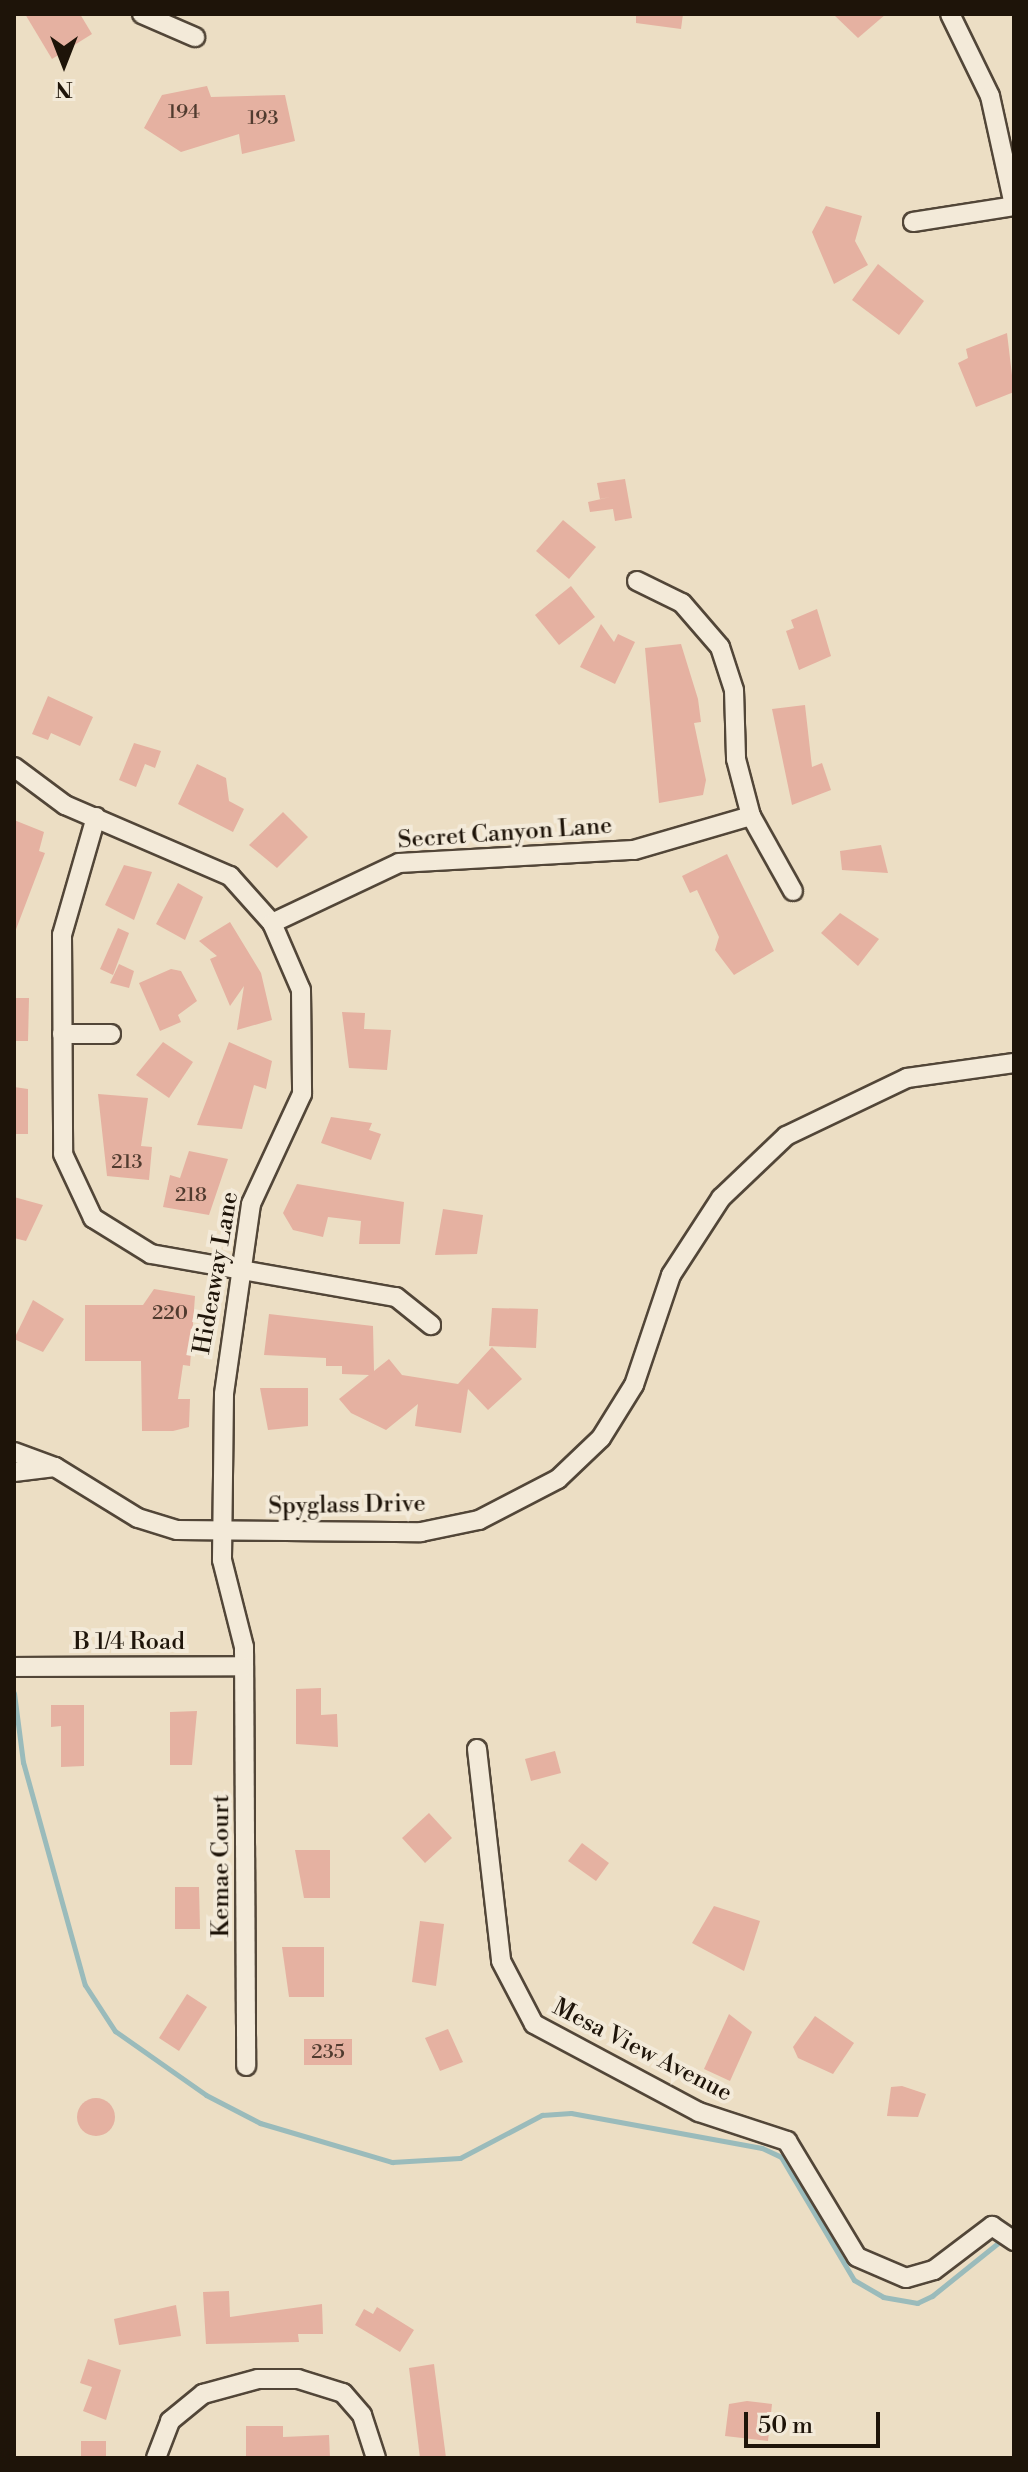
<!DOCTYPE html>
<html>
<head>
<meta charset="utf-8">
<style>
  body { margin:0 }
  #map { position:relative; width:1028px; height:2472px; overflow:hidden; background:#ecdec4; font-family:"Libre Bodoni",serif }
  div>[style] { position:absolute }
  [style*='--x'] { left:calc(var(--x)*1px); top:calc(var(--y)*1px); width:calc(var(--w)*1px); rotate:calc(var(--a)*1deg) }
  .stream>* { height:5px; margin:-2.5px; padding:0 2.5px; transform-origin:2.5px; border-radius:2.5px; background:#9abbbb }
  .building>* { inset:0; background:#e5b1a1 }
  .round { border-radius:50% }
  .roads { filter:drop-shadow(2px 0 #524638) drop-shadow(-2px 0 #524638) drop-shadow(0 2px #524638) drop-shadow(0 -2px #524638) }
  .minor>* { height:18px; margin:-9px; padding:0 9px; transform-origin:9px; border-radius:9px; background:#f3ead9 }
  span { translate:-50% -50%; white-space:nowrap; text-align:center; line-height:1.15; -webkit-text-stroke:8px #f3ead9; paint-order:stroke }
  .number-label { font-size:20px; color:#503b2f }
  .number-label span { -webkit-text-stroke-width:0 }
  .street-label { font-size:24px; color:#1e1409 }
  .frame { position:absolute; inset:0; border:16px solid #1e1409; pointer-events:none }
  .north { position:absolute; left:24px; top:24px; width:80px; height:80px; -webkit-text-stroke:6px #f3ead9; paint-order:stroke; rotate:180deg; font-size:22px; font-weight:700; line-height:32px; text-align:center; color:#1e1409 }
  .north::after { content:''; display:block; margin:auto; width:28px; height:36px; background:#1e1409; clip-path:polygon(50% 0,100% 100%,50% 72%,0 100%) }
  .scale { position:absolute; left:744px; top:2412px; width:136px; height:36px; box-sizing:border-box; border:4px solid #1e1409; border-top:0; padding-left:10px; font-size:24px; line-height:28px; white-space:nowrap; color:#1e1409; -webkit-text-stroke:6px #f3ead9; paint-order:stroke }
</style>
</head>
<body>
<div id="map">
  <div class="stream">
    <div style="--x:14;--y:1693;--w:70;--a:82.6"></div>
    <div style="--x:23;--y:1762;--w:231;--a:74.5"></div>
    <div style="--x:85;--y:1985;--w:55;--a:56.9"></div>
    <div style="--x:115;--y:2031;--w:111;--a:35.1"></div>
    <div style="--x:206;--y:2095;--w:61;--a:27.4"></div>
    <div style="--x:260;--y:2123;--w:138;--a:16.5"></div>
    <div style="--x:392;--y:2162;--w:68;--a:-3.4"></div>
    <div style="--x:460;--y:2158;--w:93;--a:-27.7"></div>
    <div style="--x:542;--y:2115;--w:29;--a:-4"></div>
    <div style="--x:571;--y:2113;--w:194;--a:10.4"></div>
    <div style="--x:762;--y:2148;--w:21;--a:25"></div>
    <div style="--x:781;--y:2157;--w:143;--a:59.3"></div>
    <div style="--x:854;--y:2280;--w:34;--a:30"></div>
    <div style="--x:883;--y:2297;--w:35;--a:10"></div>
    <div style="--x:917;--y:2303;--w:17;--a:-25"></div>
    <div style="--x:932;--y:2296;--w:85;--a:-38.8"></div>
  </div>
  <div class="building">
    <div style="clip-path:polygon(25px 14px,80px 14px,92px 34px,52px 59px)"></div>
    <div style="clip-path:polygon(636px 14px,683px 14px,681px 29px,636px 23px)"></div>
    <div style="clip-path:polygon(833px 14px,886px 14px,858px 38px)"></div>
    <div style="clip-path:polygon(207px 86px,211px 97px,285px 95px,295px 141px,242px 154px,239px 134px,181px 152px,144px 128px,162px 95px)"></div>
    <div style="clip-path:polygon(826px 206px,862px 216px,855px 241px,868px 265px,834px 284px,812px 232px)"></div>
    <div style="clip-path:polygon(878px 264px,924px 301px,899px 335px,852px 300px)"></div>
    <div style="clip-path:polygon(1007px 333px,1014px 392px,976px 407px,958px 363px,968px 358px,966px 349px)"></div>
    <div style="clip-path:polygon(625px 479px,632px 518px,615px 521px,613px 509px,590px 512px,588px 502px,610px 497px,600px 499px,597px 483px)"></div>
    <div style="clip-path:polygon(563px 520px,596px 547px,569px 579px,536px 551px)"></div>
    <div style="clip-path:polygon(571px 586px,595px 617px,559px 645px,535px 615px)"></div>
    <div style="clip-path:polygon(817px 609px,831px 656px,799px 670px,786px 631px,794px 628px,791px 620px)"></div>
    <div style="clip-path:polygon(601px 624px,614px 642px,618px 634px,635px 642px,615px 684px,580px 667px)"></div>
    <div style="clip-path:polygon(681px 644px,698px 699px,701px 722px,694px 723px,706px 780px,703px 795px,659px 803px,645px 648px)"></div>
    <div style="clip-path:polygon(48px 696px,93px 717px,80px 746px,51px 733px,48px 740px,32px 734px)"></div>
    <div style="clip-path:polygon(805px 705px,812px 767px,822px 763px,831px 790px,792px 805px,772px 709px)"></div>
    <div style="clip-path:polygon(134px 743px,161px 751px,155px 768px,145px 764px,136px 787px,119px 780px)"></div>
    <div style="clip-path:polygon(197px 764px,226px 778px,229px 801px,244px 809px,233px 832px,178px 804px)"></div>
    <div style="clip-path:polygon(283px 812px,308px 837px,277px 868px,249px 845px)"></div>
    <div style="clip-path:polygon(14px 820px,44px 832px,39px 851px,45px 853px,15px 932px)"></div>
    <div style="clip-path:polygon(881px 845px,888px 873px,842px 870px,840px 851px)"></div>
    <div style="clip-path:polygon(727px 854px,774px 951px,734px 975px,715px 950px,719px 937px,697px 890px,690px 893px,682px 876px)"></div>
    <div style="clip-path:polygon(124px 865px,152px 872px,134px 920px,105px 905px)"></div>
    <div style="clip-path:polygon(178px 883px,203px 897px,185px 940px,156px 924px)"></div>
    <div style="clip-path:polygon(840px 913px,879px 939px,858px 966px,821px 933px)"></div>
    <div style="clip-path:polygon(230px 922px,261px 973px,272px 1020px,237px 1030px,244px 986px,230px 1006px,210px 959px,217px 956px,199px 941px)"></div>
    <div style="clip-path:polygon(118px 928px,129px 933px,113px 975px,100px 969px)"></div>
    <div style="clip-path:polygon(119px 964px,134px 971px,129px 988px,110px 983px)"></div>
    <div style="clip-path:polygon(171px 969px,181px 971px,197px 1001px,178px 1015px,181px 1022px,160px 1031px,139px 983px)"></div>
    <div style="clip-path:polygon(14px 998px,29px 998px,28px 1041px,14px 1041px)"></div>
    <div style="clip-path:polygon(342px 1012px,365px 1013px,364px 1029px,391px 1030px,387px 1070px,349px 1068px)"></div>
    <div style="clip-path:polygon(163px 1042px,193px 1062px,169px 1098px,136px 1075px)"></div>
    <div style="clip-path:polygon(229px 1042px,272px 1061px,266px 1089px,254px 1085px,242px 1129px,197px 1125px)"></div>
    <div style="clip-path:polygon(14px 1087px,28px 1089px,28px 1134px,14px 1134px)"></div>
    <div style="clip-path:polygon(98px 1094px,148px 1098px,141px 1146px,152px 1147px,149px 1180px,107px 1176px)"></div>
    <div style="clip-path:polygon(331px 1117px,372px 1123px,369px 1130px,381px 1134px,371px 1160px,321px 1143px)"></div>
    <div style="clip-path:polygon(189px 1151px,228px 1159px,209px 1215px,163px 1207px,170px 1175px,180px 1178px)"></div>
    <div style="clip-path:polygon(297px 1184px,404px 1202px,400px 1244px,359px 1244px,361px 1221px,328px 1217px,323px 1237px,293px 1230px,283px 1213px)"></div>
    <div style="clip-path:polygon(14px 1197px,43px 1205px,26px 1241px,14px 1238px)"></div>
    <div style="clip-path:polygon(443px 1209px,483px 1215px,477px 1254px,435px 1255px)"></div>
    <div style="clip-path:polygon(154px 1289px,195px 1296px,190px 1366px,183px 1365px,178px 1399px,190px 1399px,189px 1427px,173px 1431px,142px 1431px,141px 1361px,85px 1361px,85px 1305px,143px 1305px)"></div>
    <div style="clip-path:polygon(33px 1300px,64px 1319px,43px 1352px,14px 1339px)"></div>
    <div style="clip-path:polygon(492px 1308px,538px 1309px,536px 1348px,489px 1346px)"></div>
    <div style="clip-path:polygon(269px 1314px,373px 1326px,374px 1371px,389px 1359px,402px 1375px,458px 1384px,492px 1347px,522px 1379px,488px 1410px,468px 1389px,461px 1433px,415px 1426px,418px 1404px,386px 1430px,351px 1413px,339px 1399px,369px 1375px,342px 1374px,342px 1366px,326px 1366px,326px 1358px,264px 1355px)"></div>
    <div style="clip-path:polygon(260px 1388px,308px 1388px,308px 1426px,268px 1430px)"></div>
    <div style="clip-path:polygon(321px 1688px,321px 1715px,337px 1714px,338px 1747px,296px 1744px,296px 1689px)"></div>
    <div style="clip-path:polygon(51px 1705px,84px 1705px,84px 1766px,61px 1767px,61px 1726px,51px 1727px)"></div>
    <div style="clip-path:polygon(197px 1711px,192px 1765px,170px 1765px,170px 1712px)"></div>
    <div style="clip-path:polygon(555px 1751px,561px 1773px,531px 1781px,525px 1759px)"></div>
    <div style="clip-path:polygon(429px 1813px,452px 1838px,425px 1863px,402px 1838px)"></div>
    <div style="clip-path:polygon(582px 1843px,609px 1863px,596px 1881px,568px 1861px)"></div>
    <div style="clip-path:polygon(295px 1850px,330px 1850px,330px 1898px,304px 1898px)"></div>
    <div style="clip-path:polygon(175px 1887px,199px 1887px,200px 1929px,175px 1929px)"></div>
    <div style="clip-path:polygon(714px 1906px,760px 1921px,744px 1971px,692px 1943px)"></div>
    <div style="clip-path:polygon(420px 1921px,444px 1924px,436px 1986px,412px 1982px)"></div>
    <div style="clip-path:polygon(282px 1947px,324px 1947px,324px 1997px,289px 1997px)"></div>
    <div style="clip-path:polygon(187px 1994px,207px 2007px,179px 2051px,159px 2038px)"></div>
    <div style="clip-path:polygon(729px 2014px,752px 2032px,730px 2081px,704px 2069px)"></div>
    <div style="clip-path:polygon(815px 2016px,854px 2043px,833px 2074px,798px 2058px,793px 2047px)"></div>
    <div style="clip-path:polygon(448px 2029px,463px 2062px,440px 2071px,425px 2038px)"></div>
    <div style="clip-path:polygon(304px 2039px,352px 2039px,352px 2065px,304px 2065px)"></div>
    <div style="clip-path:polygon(902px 2086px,926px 2094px,918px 2117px,887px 2116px,891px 2087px)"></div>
    <div class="round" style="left:77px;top:2098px;width:38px;height:38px"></div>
    <div style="clip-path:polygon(229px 2291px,230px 2317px,322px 2304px,323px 2334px,298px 2334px,299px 2342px,206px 2344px,203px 2292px)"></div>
    <div style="clip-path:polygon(176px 2305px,181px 2336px,119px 2345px,114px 2319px)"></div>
    <div style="clip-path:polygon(377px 2307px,414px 2330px,400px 2352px,355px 2325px,364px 2309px,373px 2314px)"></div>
    <div style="clip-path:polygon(88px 2359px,121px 2370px,106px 2420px,83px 2411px,92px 2387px,80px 2383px)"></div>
    <div style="clip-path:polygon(434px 2364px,446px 2458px,420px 2458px,409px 2368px)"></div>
    <div style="clip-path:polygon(747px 2401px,772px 2404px,768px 2441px,725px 2436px,729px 2404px)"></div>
    <div style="clip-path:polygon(246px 2426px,283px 2426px,283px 2437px,329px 2435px,330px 2458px,246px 2458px)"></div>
    <div style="clip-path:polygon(81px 2441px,106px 2441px,106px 2458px,81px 2458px)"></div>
  </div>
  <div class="roads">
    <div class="minor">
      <div style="--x:142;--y:14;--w:58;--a:23.5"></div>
      <div style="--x:950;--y:14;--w:91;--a:64"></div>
      <div style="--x:990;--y:96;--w:112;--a:77.6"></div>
      <div style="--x:913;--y:222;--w:102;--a:-9"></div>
      <div style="--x:637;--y:581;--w:50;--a:26.1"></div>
      <div style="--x:682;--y:603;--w:58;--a:49.2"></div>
      <div style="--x:720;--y:647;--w:45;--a:72"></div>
      <div style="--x:734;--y:690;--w:69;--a:88.3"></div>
      <div style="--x:736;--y:759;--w:59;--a:75.3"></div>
      <div style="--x:751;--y:816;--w:86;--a:60.8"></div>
      <div style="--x:14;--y:767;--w:64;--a:36.7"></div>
      <div style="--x:65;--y:805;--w:180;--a:23.3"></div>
      <div style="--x:230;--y:876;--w:63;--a:48.2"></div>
      <div style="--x:272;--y:923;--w:73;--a:66.6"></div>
      <div style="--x:301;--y:990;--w:104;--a:89.4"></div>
      <div style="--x:302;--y:1094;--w:121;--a:114.9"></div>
      <div style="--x:251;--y:1204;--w:192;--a:98.1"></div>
      <div style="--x:224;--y:1394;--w:166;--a:90.7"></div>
      <div style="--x:222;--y:1560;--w:90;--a:75.8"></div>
      <div style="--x:244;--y:1647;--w:419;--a:89.7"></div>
      <div style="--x:96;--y:817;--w:123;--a:106.1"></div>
      <div style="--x:62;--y:935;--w:219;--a:89.7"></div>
      <div style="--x:63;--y:1154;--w:71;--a:64.9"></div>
      <div style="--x:93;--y:1218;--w:68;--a:31.8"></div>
      <div style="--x:151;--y:1254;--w:249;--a:10"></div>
      <div style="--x:396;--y:1297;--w:45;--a:38.7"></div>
      <div style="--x:272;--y:923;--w:140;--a:-25.3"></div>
      <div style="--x:399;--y:863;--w:235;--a:-3.2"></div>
      <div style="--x:634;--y:850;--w:122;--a:-16.2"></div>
      <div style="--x:62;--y:1034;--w:49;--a:0"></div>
      <div style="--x:14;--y:1452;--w:44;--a:20.1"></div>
      <div style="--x:55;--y:1467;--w:97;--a:31.6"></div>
      <div style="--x:138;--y:1518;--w:41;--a:17.1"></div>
      <div style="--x:177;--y:1530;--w:244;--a:0.5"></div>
      <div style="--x:421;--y:1532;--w:59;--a:-11.7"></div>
      <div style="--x:479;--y:1520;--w:89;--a:-27.4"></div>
      <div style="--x:558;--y:1479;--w:59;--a:-43.6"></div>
      <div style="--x:601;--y:1438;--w:62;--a:-58.1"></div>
      <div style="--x:634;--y:1385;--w:116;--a:-71.4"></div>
      <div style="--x:671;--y:1275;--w:92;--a:-57"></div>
      <div style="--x:721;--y:1198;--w:90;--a:-43.6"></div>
      <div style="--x:786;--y:1136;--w:134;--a:-25.6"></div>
      <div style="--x:907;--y:1078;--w:108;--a:-8"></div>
      <div style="--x:14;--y:1472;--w:41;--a:-7"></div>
      <div style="--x:14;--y:1667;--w:230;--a:-0.2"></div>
      <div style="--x:477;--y:1749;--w:213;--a:83.5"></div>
      <div style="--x:501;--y:1961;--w:71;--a:62.4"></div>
      <div style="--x:534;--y:2024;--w:187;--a:28.1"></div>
      <div style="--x:699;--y:2112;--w:93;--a:18.2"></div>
      <div style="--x:787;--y:2141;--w:135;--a:58.9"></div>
      <div style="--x:857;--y:2257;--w:53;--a:23.2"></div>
      <div style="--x:906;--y:2278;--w:29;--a:-16"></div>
      <div style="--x:934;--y:2270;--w:73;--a:-37.2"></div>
      <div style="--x:992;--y:2226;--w:27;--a:34"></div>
      <div style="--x:156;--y:2458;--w:40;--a:-69"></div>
      <div style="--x:170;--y:2421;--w:43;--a:-39.3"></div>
      <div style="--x:203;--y:2394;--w:57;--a:-15.3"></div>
      <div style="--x:258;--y:2379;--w:40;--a:0"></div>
      <div style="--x:298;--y:2379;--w:47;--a:17.3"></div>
      <div style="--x:343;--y:2393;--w:29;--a:49"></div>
      <div style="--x:362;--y:2415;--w:45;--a:72"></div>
    </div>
  </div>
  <div class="number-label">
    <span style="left:184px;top:112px">194</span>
    <span style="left:263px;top:118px">193</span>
    <span style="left:127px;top:1162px">213</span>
    <span style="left:191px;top:1195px">218</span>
    <span style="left:170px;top:1313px">220</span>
    <span style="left:328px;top:2052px">235</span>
  </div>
  <div class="street-label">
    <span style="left:505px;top:834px;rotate:-4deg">Secret Canyon Lane</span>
    <span style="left:217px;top:1273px;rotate:-80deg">Hideaway Lane</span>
    <span style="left:347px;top:1506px;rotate:-1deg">Spyglass Drive</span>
    <span style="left:129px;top:1643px">B 1/4 Road</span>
    <span style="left:222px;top:1866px;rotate:-90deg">Kemae Court</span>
    <span style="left:642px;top:2051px;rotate:27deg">Mesa View Avenue</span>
  </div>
  <div class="frame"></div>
  <div class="north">N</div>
  <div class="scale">50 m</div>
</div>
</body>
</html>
